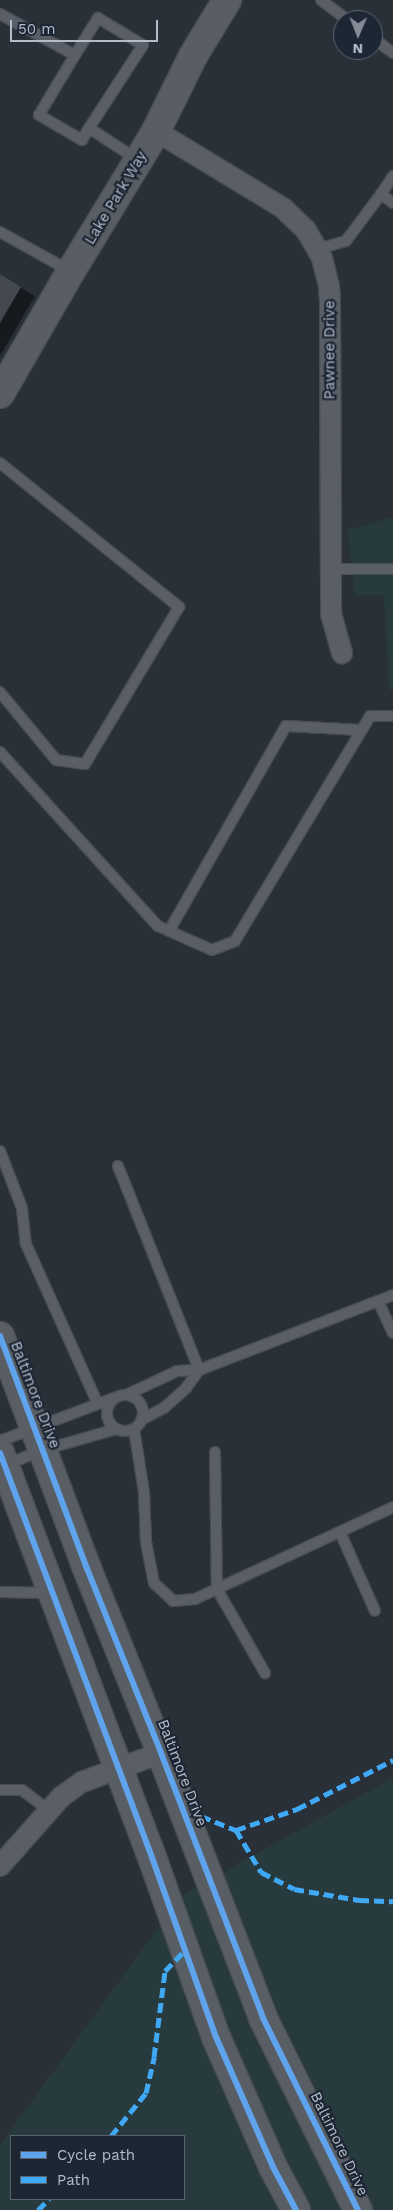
<!DOCTYPE html>
<html>
<head>
<meta charset="utf-8">
<style>
  body { margin:0 }
  #map { position:relative; width:393px; height:2210px; overflow:hidden; background:#2a3038; font-family:"Work Sans",sans-serif }
  div>[style] { position:absolute }
  [style*='--x'] { left:calc(var(--x)*1px); top:calc(var(--y)*1px); width:calc(var(--w)*1px); rotate:calc(var(--a)*1deg) }
  .green>* { inset:0; background:#273a3e }
  .shadow>* { inset:0; background:#0007 }
  .building>* { inset:0; background:#444950 }
  .roads { filter:drop-shadow(1px 0 #484c53) drop-shadow(-1px 0 #484c53) drop-shadow(0 1px #484c53) drop-shadow(0 -1px #484c53) }
  .lane>* { height:10px; margin:-5px; padding:0 5px; transform-origin:5px; border-radius:5px; background:#5a5e66 }
  .lane>.ring { margin:-5px; padding:0; box-sizing:content-box; background:none; border:10px solid #5a5e66; border-radius:50% }
  .street>* { height:20px; margin:-10px; padding:0 10px; transform-origin:10px; border-radius:10px; background:#5a5e66 }
  .secondary>* { height:28px; margin:-14px; padding:0 14px; transform-origin:14px; border-radius:14px; background:#595d64 }
  .quiet>* { height:5px; margin-top:-2.5px; transform-origin:0; background:repeating-linear-gradient(90deg,#3fa9f5 0 10px,transparent 0 15px) }
  .cycleway>* { height:6px; margin:-3px; padding:0 3px; transform-origin:3px; border-radius:3px; background:#60a3ed }
  span { translate:-50% -50%; white-space:nowrap; text-align:center; line-height:1.15; -webkit-text-stroke:4.5px #1d2633; paint-order:stroke }
  .street-label { font-size:15px; color:#b4bcc9 }
  .legend { position:absolute; left:10px; top:2135px; width:175px; height:65px; box-sizing:border-box; background:#1d2633; border:1px solid #59626f; margin:0; padding:6px 9px; list-style:none; font-size:15px; color:#b4bcc9 }
  .legend li { display:flex; align-items:center; gap:10px; height:25px }
  .legend b { width:25px; border:1px solid #59626f }
  .north { position:absolute; left:333px; top:10px; width:50px; height:50px; box-sizing:border-box; background:#1d2633; border:1px solid #59626f; border-radius:50%; rotate:181deg; font-size:14px; font-weight:700; line-height:20px; text-align:center; color:#b4bcc9 }
  .north::after { content:''; display:block; margin:auto; width:18px; height:22px; background:#848b96; clip-path:polygon(50% 0,100% 100%,50% 72%,0 100%) }
  .scale { position:absolute; left:10px; top:20px; width:148px; height:22px; box-sizing:border-box; border:2px solid #b4bcc9; border-top:0; padding-left:6px; font-size:15px; line-height:18px; white-space:nowrap; color:#b4bcc9; -webkit-text-stroke:4px #1d2633; paint-order:stroke }
</style>
</head>
<body>
<div id="map">
  <div class="green">
    <div style="clip-path:polygon(393px 517px,393px 690px,389px 690px,384px 595px,354px 595px,348px 530px)"></div>
    <div style="clip-path:polygon(evenodd,393px 1778px,393px 2210px,0 2210px,0 2145px,182px 1895px,393px 1778px,11px 2136px,184px 2136px,184px 2199px,11px 2199px,11px 2136px)"></div>
  </div>
  <div class="shadow">
    <div style="clip-path:polygon(0 275px,35px 296px,0 356px)"></div>
  </div>
  <div class="building">
    <div style="clip-path:polygon(0 274px,21px 287px,0 323px)"></div>
  </div>
  <div class="roads">
    <div class="lane">
      <div style="--x:321;--y:0;--w:34;--a:37"></div>
      <div style="--x:0;--y:14;--w:85;--a:28.7"></div>
      <div style="--x:75;--y:55;--w:44;--a:-58.1"></div>
      <div style="--x:98;--y:18;--w:52;--a:31"></div>
      <div style="--x:143;--y:45;--w:99;--a:123"></div>
      <div style="--x:89;--y:128;--w:59;--a:33.1"></div>
      <div style="--x:373;--y:38;--w:25;--a:37"></div>
      <div style="--x:75;--y:55;--w:70;--a:121"></div>
      <div style="--x:39;--y:115;--w:50;--a:30.2"></div>
      <div style="--x:82;--y:140;--w:14;--a:-60"></div>
      <div style="--x:381;--y:194;--w:22;--a:-56"></div>
      <div style="--x:0;--y:232;--w:80;--a:29.1"></div>
      <div style="--x:318;--y:249;--w:29;--a:-16"></div>
      <div style="--x:346;--y:241;--w:59;--a:-53.3"></div>
      <div style="--x:381;--y:194;--w:15;--a:37"></div>
      <div style="--x:0;--y:463;--w:230;--a:38.8"></div>
      <div style="--x:179;--y:607;--w:183;--a:120.9"></div>
      <div style="--x:85;--y:764;--w:29;--a:-172"></div>
      <div style="--x:56;--y:760;--w:88;--a:-129.5"></div>
      <div style="--x:332;--y:569;--w:61;--a:0"></div>
      <div style="--x:0;--y:752;--w:235;--a:47.8"></div>
      <div style="--x:158;--y:926;--w:59;--a:24"></div>
      <div style="--x:212;--y:950;--w:25;--a:-21"></div>
      <div style="--x:235;--y:941;--w:262;--a:-59"></div>
      <div style="--x:370;--y:716;--w:23;--a:0"></div>
      <div style="--x:169;--y:931;--w:236;--a:-60.3"></div>
      <div style="--x:286;--y:726;--w:75;--a:3.1"></div>
      <div style="--x:0;--y:1151;--w:61;--a:68.9"></div>
      <div style="--x:22;--y:1208;--w:36;--a:84"></div>
      <div style="--x:26;--y:1244;--w:175;--a:65.8"></div>
      <div style="--x:118;--y:1166;--w:219;--a:68.3"></div>
      <div style="--x:378;--y:1301;--w:35;--a:65"></div>
      <div class="ring" style="left:107px;top:1395px;width:26px;height:26px"></div>
      <div style="--x:126;--y:1395;--w:56;--a:-25.2"></div>
      <div style="--x:177;--y:1371;--w:22;--a:-3"></div>
      <div style="--x:199;--y:1370;--w:208;--a:-21.1"></div>
      <div style="--x:141;--y:1420;--w:26;--a:-28"></div>
      <div style="--x:164;--y:1408;--w:30;--a:-42"></div>
      <div style="--x:186;--y:1388;--w:22;--a:-54"></div>
      <div style="--x:134;--y:1429;--w:64;--a:81"></div>
      <div style="--x:144;--y:1492;--w:50;--a:87.7"></div>
      <div style="--x:146;--y:1542;--w:42;--a:79"></div>
      <div style="--x:154;--y:1583;--w:26;--a:43"></div>
      <div style="--x:173;--y:1601;--w:22;--a:-5"></div>
      <div style="--x:195;--y:1599;--w:218;--a:-24.9"></div>
      <div style="--x:0;--y:1441;--w:122;--a:-20.7"></div>
      <div style="--x:215;--y:1452;--w:137;--a:89.2"></div>
      <div style="--x:217;--y:1589;--w:97;--a:60.3"></div>
      <div style="--x:5;--y:1465;--w:41;--a:-21.5"></div>
      <div style="--x:43;--y:1450;--w:76;--a:-16"></div>
      <div style="--x:340;--y:1532;--w:86;--a:66.1"></div>
      <div style="--x:0;--y:1592;--w:50;--a:1.1"></div>
      <div style="--x:0;--y:1790;--w:22;--a:0"></div>
      <div style="--x:22;--y:1790;--w:34;--a:37"></div>
    </div>
    <div class="street">
      <div style="--x:156;--y:131;--w:149;--a:31.2"></div>
      <div style="--x:283;--y:208;--w:32;--a:44"></div>
      <div style="--x:306;--y:230;--w:32;--a:60"></div>
      <div style="--x:322;--y:258;--w:29;--a:76"></div>
      <div style="--x:329;--y:286;--w:15;--a:86"></div>
      <div style="--x:330;--y:301;--w:313;--a:89.8"></div>
      <div style="--x:331;--y:614;--w:41;--a:74.2"></div>
      <div style="--x:0;--y:1866;--w:92;--a:-48.5"></div>
      <div style="--x:61;--y:1797;--w:26;--a:-36"></div>
      <div style="--x:82;--y:1782;--w:84;--a:-20.2"></div>
    </div>
    <div class="secondary">
      <div style="--x:0;--y:394;--w:142;--a:-60"></div>
      <div style="--x:71;--y:271;--w:164;--a:-58.7"></div>
      <div style="--x:156;--y:131;--w:84;--a:-63.7"></div>
      <div style="--x:193;--y:56;--w:66;--a:-58.7"></div>
      <div style="--x:0;--y:1336;--w:246;--a:69.5"></div>
      <div style="--x:86;--y:1566;--w:201;--a:68.1"></div>
      <div style="--x:161;--y:1753;--w:284;--a:68.9"></div>
      <div style="--x:263;--y:2018;--w:214;--a:63.7"></div>
      <div style="--x:0;--y:1453;--w:423;--a:69.4"></div>
      <div style="--x:149;--y:1849;--w:200;--a:70.4"></div>
      <div style="--x:216;--y:2037;--w:142;--a:66.3"></div>
      <div style="--x:273;--y:2167;--w:49;--a:61.9"></div>
    </div>
  </div>
  <div class="quiet">
    <div style="--x:201;--y:1816;--w:38;--a:22"></div>
    <div style="--x:236;--y:1830;--w:49;--a:59.2"></div>
    <div style="--x:261;--y:1872;--w:37;--a:27"></div>
    <div style="--x:294;--y:1889;--w:66;--a:9.6"></div>
    <div style="--x:359;--y:1900;--w:34;--a:2"></div>
    <div style="--x:236;--y:1830;--w:65;--a:-19"></div>
    <div style="--x:297;--y:1809;--w:108;--a:-27"></div>
    <div style="--x:111;--y:2136;--w:55;--a:-50.9"></div>
    <div style="--x:146;--y:2093;--w:37;--a:-77"></div>
    <div style="--x:154;--y:2057;--w:87;--a:-82.7"></div>
    <div style="--x:165;--y:1971;--w:28;--a:-46"></div>
    <div style="--x:38;--y:2210;--w:16;--a:-45"></div>
  </div>
  <div class="cycleway">
    <div style="--x:0;--y:1336;--w:246;--a:69.5"></div>
    <div style="--x:86;--y:1566;--w:201;--a:68.1"></div>
    <div style="--x:161;--y:1753;--w:284;--a:68.9"></div>
    <div style="--x:263;--y:2018;--w:214;--a:63.7"></div>
    <div style="--x:0;--y:1453;--w:423;--a:69.4"></div>
    <div style="--x:149;--y:1849;--w:200;--a:70.4"></div>
    <div style="--x:216;--y:2037;--w:142;--a:66.3"></div>
    <div style="--x:273;--y:2167;--w:49;--a:61.9"></div>
  </div>
  <div class="street-label">
    <span style="left:116px;top:198px;rotate:-59deg">Lake Park Way</span>
    <span style="left:330px;top:350px;rotate:-90deg">Pawnee Drive</span>
    <span style="left:35px;top:1395px;rotate:69deg">Baltimore Drive</span>
    <span style="left:182px;top:1773px;rotate:69deg">Baltimore Drive</span>
    <span style="left:339px;top:2144px;rotate:64deg">Baltimore Drive</span>
  </div>
  <ul class="legend">
  <li><b style="height:6px;background:#60a3ed"></b>Cycle path</li>
  <li><b style="height:6px;background:#3fa9f5"></b>Path</li>
  </ul>
  <div class="north">N</div>
  <div class="scale">50 m</div>
</div>
</body>
</html>
